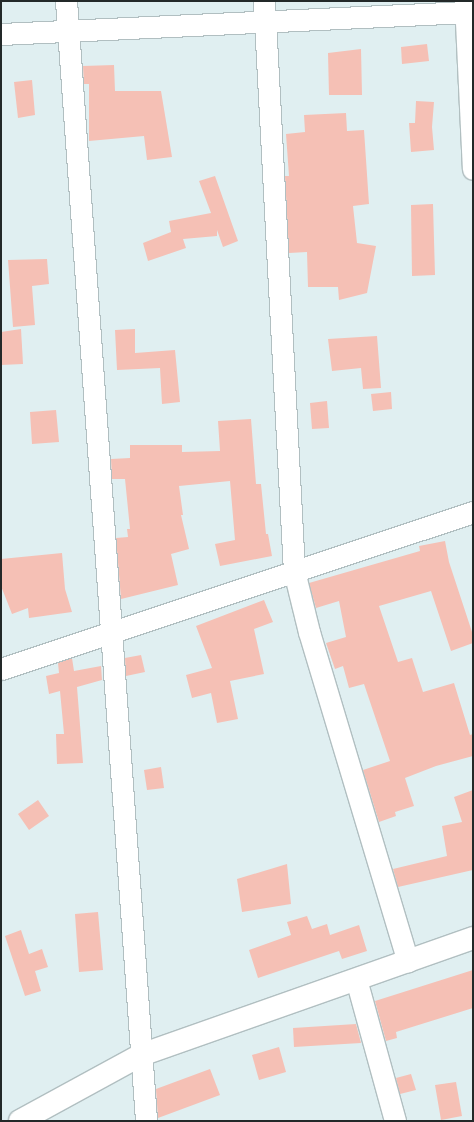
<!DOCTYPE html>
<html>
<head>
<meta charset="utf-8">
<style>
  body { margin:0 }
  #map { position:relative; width:474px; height:1122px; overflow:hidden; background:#e0eff1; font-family:"Roboto Serif",serif }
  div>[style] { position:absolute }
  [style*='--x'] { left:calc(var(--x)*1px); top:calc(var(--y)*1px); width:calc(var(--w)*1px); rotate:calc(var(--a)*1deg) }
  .building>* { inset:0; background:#f5c0b5 }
  .roads { filter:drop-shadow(1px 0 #b1bfc1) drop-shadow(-1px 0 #b1bfc1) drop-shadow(0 1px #b1bfc1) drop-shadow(0 -1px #b1bfc1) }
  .street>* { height:21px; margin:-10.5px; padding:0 10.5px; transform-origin:10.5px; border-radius:10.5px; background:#fff }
  .secondary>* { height:22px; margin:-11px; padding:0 11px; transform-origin:11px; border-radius:11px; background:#fff }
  span { translate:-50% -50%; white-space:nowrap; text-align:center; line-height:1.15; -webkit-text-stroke:3.5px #eefdff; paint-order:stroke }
  .frame { position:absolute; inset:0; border:2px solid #232929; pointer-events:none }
</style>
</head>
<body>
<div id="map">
  <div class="building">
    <div style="clip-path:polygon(427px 44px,429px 61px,402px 64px,401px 47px)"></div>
    <div style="clip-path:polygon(361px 49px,362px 95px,329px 95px,328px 53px)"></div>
    <div style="clip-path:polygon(114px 65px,115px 91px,161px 91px,172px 157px,147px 160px,144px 136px,89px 141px,89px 84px,84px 84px,83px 66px)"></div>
    <div style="clip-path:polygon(32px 80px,35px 115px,18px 118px,14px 82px)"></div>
    <div style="clip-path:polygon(416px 101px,434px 102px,432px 127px,434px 150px,411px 152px,409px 123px,415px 123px)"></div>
    <div style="clip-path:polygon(346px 113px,347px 131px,364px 130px,369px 204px,353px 206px,357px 243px,376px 246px,367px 293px,339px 300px,338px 287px,308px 287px,307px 252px,289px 253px,285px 176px,289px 176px,286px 134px,305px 132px,304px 115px)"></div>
    <div style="clip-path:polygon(215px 176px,238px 241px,223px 247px,217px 230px,217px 236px,183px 239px,186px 248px,148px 261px,143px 243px,171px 232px,169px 221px,211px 213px,199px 181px)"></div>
    <div style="clip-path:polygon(433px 204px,435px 275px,412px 276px,411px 205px)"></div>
    <div style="clip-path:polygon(47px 259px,49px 284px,32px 286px,35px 325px,13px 327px,8px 260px)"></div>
    <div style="clip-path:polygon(21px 329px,23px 364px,1px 365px,1px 332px)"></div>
    <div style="clip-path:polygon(135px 329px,135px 353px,175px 350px,180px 402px,162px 404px,160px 368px,117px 370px,115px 330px)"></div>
    <div style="clip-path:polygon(377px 336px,381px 388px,363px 389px,361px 368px,332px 371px,328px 339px)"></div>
    <div style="clip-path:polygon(391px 392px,392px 409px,373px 411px,371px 394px)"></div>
    <div style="clip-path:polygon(327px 401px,329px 428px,312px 429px,310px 403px)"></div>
    <div style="clip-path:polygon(56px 410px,59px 442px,32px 444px,30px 412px)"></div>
    <div style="clip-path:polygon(251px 419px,256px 484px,261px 484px,266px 534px,268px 534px,272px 556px,220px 566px,215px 544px,235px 540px,230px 481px,179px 486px,183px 515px,181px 515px,189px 549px,171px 554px,178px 585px,121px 599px,116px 538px,128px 537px,127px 529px,130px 529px,125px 479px,112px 479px,111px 459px,130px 458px,130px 445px,182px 445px,182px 452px,220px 451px,218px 421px)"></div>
    <div style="clip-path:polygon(445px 541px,449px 562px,473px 635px,473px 643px,451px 651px,431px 591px,379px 606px,398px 662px,412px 658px,423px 692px,454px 683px,470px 735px,473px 734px,473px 756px,436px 766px,405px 778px,414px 806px,395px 812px,396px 816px,379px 822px,363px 770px,390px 761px,364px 684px,349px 688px,343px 666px,335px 669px,326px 643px,346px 637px,339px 601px,316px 608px,309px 583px,420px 551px,419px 546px)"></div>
    <div style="clip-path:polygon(62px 553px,65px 589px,72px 612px,29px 618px,28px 608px,12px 614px,1px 586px,1px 559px)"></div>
    <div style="clip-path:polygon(264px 600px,273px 622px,254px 629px,264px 674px,230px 681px,238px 719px,217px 723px,211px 693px,192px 698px,186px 675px,212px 668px,196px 626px)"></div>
    <div style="clip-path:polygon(141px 655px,145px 672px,126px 676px,125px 658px)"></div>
    <div style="clip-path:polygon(72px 658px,74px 671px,101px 666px,102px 680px,77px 687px,83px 763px,57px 764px,56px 734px,64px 734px,60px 691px,49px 694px,46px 676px,59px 673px,58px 663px)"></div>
    <div style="clip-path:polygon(161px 767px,164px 788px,147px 790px,144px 770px)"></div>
    <div style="clip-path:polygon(473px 790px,473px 870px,398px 887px,393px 869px,447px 856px,442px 826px,462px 822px,454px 797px)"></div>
    <div style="clip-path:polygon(38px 800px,49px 816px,29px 830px,18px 814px)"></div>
    <div style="clip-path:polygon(287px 864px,291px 904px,242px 912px,237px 879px)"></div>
    <div style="clip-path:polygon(98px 912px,103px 970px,79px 972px,75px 914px)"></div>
    <div style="clip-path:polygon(307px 916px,312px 929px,327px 924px,330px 935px,359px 925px,367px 951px,342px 959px,339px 951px,258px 978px,249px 950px,291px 935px,287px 922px)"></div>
    <div style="clip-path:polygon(21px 930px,29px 954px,42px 949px,48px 967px,35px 971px,41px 991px,25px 996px,5px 936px)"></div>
    <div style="clip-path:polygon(473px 970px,473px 1008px,396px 1032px,397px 1038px,386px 1041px,375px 1001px)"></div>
    <div style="clip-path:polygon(356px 1024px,361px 1043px,294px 1047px,293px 1028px)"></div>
    <div style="clip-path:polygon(279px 1047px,286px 1072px,259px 1080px,252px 1055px)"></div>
    <div style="clip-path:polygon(210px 1069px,220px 1095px,158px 1118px,156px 1089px)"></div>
    <div style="clip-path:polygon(411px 1074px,416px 1090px,400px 1094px,396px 1078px)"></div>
    <div style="clip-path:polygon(456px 1082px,462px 1116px,441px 1120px,435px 1085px)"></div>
  </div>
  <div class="roads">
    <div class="street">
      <div style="--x:66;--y:1;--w:1123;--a:85.91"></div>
      <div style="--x:264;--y:1;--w:571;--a:86.99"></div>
      <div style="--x:294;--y:571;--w:63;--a:76.2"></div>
      <div style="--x:309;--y:632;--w:344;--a:73.3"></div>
      <div style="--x:465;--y:1;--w:168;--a:87.3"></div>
      <div style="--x:1;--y:34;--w:473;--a:-2.7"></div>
      <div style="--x:1;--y:669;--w:497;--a:-18.4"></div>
      <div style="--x:356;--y:979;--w:147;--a:74.6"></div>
    </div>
    <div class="secondary">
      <div style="--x:20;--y:1121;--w:138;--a:-28.6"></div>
      <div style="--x:141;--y:1055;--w:352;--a:-19.4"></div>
    </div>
  </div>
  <div class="frame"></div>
</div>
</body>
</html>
